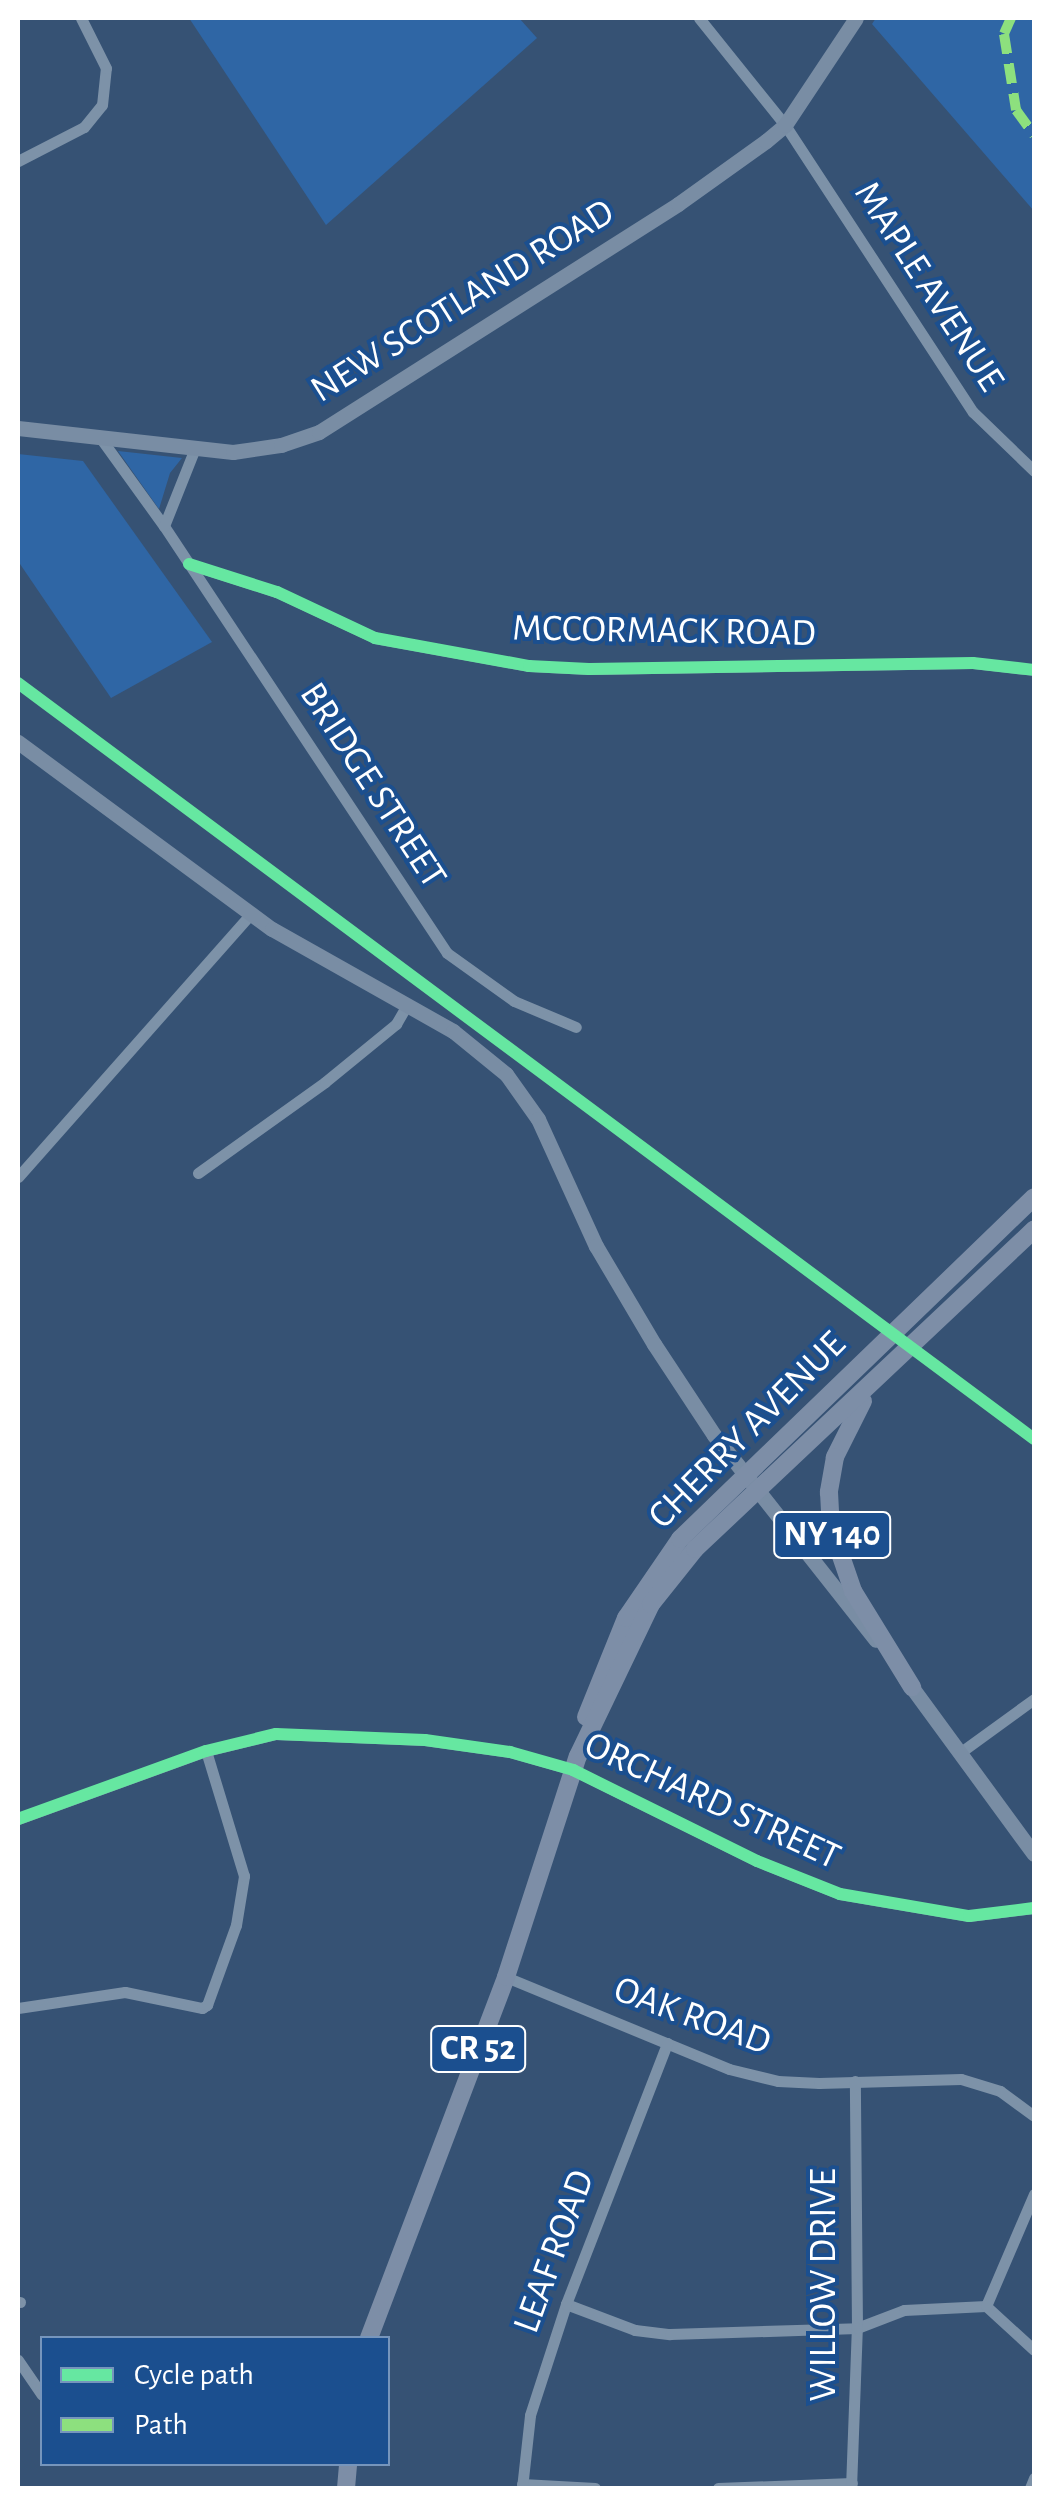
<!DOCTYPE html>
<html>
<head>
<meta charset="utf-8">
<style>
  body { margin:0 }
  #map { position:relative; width:1052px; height:2506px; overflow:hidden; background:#365274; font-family:"Alegreya Sans",sans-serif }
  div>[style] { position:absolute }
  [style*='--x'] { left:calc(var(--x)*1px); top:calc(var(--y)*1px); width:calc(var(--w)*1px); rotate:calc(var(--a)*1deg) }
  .green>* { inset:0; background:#2f66a5 }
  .minor>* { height:11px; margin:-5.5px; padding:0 5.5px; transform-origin:5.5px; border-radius:5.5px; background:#7d92a8 }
  .secondary>* { height:15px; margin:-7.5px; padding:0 7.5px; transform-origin:7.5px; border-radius:7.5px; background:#798da4 }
  .primary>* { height:18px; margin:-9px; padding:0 9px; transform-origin:9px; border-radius:9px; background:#7d8ea7 }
  .quiet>* { height:10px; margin-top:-5px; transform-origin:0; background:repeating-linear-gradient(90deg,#8de07e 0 20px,transparent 0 30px) }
  .cycleway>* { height:12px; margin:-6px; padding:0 6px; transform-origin:6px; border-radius:6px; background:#66e7a1 }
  span { translate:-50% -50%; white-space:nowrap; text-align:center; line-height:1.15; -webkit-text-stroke:8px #1b4f8f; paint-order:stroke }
  .shield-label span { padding:2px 8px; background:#1b4f8f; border:2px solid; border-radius:8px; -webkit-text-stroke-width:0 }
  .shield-label { font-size:35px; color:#fff; font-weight:700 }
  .street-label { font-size:38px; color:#fff }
  .frame { position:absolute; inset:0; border:20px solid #fff; pointer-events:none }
  .legend { position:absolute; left:40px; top:2336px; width:350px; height:130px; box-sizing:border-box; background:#1b4f8f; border:2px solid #7695bc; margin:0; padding:12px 18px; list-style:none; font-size:30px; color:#fff }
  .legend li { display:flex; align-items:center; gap:20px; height:50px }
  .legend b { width:50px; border:2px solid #7695bc }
</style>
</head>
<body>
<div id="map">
  <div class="green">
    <div style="clip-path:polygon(189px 18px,519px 18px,537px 38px,326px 225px)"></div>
    <div style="clip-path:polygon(876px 18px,1034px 18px,1034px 211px,872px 24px)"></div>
    <div style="clip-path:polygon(118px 451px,182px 458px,170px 473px,159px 509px)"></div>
    <div style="clip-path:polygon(18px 454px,83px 461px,212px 642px,111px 698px,18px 561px)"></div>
  </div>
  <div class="minor">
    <div style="--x:699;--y:18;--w:137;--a:51.2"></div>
    <div style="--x:785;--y:125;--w:343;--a:56.8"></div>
    <div style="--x:973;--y:412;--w:85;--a:44"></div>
    <div style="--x:18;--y:161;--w:74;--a:-27.3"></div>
    <div style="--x:84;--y:127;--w:28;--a:-51"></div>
    <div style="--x:102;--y:105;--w:37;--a:-84"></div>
    <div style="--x:106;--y:68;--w:56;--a:-116.6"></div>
    <div style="--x:99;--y:436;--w:111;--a:54.2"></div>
    <div style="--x:164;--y:526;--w:512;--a:56.47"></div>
    <div style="--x:447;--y:953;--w:82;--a:35.6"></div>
    <div style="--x:514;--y:1001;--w:67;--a:22.8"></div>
    <div style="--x:164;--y:526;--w:84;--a:-68.3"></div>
    <div style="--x:189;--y:564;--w:92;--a:17.7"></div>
    <div style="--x:277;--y:592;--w:108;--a:25.1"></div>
    <div style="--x:375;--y:638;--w:157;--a:10.3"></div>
    <div style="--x:529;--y:666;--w:60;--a:2.9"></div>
    <div style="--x:589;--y:669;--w:384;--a:-0.9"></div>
    <div style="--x:973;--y:663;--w:61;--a:6.5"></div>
    <div style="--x:198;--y:1173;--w:156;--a:-35.6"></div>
    <div style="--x:325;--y:1082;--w:92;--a:-39.2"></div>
    <div style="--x:396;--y:1024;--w:20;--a:-60"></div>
    <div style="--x:18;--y:1177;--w:351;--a:-48.5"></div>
    <div style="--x:961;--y:1752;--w:90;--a:-36"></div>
    <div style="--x:18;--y:1819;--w:200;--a:-19.9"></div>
    <div style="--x:206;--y:1751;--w:72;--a:-13.7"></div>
    <div style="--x:276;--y:1734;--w:149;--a:2.3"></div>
    <div style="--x:425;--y:1740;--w:86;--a:8"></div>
    <div style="--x:510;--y:1752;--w:66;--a:15.9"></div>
    <div style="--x:573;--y:1770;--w:205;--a:26.3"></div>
    <div style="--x:757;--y:1861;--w:89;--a:21.7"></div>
    <div style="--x:840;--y:1894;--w:131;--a:9.7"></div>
    <div style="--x:969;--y:1916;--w:65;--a:-7"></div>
    <div style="--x:506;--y:1977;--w:241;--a:22.4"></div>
    <div style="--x:729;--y:2069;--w:50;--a:13.8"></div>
    <div style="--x:778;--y:2081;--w:41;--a:2.8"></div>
    <div style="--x:819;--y:2083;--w:142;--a:-1.6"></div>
    <div style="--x:961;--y:2079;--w:41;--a:17.1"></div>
    <div style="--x:1000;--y:2091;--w:42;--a:36.3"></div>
    <div style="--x:18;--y:2008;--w:108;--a:-8.5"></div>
    <div style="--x:125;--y:1992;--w:79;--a:11.7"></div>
    <div style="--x:202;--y:2008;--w:6;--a:-31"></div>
    <div style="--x:207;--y:2005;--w:85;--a:-70.1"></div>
    <div style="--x:236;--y:1925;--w:50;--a:-80.7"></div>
    <div style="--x:244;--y:1876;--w:131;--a:-106.9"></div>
    <div style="--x:18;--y:2302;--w:2;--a:0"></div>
    <div style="--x:566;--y:2304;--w:74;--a:20.6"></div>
    <div style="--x:635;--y:2330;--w:35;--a:7"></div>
    <div style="--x:670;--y:2334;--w:187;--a:-1.8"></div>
    <div style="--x:857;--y:2328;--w:50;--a:-21"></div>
    <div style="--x:904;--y:2310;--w:82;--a:-2.8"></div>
    <div style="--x:986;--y:2306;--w:65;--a:42.5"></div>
    <div style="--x:986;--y:2306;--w:122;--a:-66.8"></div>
    <div style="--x:18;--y:2360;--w:42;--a:55.6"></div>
    <div style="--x:522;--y:2484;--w:73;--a:3.1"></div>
    <div style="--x:522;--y:2488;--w:73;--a:-83.7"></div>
    <div style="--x:530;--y:2415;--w:117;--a:-72"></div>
    <div style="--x:566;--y:2304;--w:280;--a:-68.8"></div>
    <div style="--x:718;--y:2488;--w:134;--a:-2.1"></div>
    <div style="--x:851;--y:2488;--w:160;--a:-87.9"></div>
    <div style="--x:857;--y:2328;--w:247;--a:-90.5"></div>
    <div style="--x:1030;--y:2488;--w:11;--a:-68"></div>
  </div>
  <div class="secondary">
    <div style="--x:18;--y:428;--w:216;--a:6.4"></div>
    <div style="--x:233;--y:452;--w:49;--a:-8.3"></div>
    <div style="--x:281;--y:445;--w:40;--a:-18.9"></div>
    <div style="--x:319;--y:432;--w:425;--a:-32.4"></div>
    <div style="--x:678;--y:204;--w:108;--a:-35.6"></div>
    <div style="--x:766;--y:141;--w:25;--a:-40"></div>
    <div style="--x:785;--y:125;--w:128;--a:-56.4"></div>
    <div style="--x:18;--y:742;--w:315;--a:36.4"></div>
    <div style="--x:272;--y:929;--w:208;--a:29.4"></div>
    <div style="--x:453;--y:1031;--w:68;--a:39.1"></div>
    <div style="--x:506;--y:1074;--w:55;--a:54.6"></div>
    <div style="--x:538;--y:1119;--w:140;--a:65.5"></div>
    <div style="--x:596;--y:1246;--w:114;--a:59.4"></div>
    <div style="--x:654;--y:1344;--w:109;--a:56.6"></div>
    <div style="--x:714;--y:1435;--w:261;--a:51.7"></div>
    <div style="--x:905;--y:1678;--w:218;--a:53.8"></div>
  </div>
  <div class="primary">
    <div style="--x:863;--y:1401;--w:63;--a:116.6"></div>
    <div style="--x:835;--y:1457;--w:36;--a:100"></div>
    <div style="--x:829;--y:1492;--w:35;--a:87"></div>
    <div style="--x:831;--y:1527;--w:68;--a:71"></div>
    <div style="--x:853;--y:1591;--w:113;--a:58.4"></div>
    <div style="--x:586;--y:1717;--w:107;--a:-68"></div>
    <div style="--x:626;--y:1618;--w:96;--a:-55.6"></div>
    <div style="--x:680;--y:1539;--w:492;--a:-44"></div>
    <div style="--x:369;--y:2338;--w:386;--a:-69.2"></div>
    <div style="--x:506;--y:1977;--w:232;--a:-72"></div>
    <div style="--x:578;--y:1756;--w:169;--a:-64.3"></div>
    <div style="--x:651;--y:1604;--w:70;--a:-51.3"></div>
    <div style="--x:695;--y:1549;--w:466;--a:-43.3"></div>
    <div style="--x:346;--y:2488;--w:24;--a:-85"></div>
  </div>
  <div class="quiet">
    <div style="--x:1011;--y:18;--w:17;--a:114"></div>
    <div style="--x:1004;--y:34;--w:77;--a:81"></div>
    <div style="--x:1016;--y:110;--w:31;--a:54"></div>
  </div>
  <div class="cycleway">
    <div style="--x:189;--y:564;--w:92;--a:17.7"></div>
    <div style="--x:277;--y:592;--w:108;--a:25.1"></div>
    <div style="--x:375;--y:638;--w:157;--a:10.3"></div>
    <div style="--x:529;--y:666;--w:60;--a:2.9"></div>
    <div style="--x:589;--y:669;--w:384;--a:-0.9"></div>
    <div style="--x:973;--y:663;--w:61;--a:6.5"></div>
    <div style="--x:18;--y:683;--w:1266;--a:36.65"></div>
    <div style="--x:18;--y:1819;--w:200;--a:-19.9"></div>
    <div style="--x:206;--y:1751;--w:72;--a:-13.7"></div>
    <div style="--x:276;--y:1734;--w:149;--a:2.3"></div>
    <div style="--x:425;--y:1740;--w:86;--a:8"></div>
    <div style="--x:510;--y:1752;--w:66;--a:15.9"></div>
    <div style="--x:573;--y:1770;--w:205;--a:26.3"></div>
    <div style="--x:757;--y:1861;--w:89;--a:21.7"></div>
    <div style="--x:840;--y:1894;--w:131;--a:9.7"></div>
    <div style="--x:969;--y:1916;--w:65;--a:-7"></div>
  </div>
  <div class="shield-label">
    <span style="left:832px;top:1535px">NY 140</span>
    <span style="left:478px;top:2049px">CR 52</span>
  </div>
  <div class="street-label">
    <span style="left:928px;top:287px;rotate:57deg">MAPLE AVENUE</span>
    <span style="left:463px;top:302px;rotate:-32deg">NEW SCOTLAND ROAD</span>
    <span style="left:664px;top:632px;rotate:1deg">MCCORMACK ROAD</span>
    <span style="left:372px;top:786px;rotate:57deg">BRIDGE STREET</span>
    <span style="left:748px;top:1431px;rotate:-45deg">CHERRY AVENUE</span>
    <span style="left:712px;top:1802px;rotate:25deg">ORCHARD STREET</span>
    <span style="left:692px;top:2017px;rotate:20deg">OAK ROAD</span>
    <span style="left:555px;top:2252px;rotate:-70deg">LEAF ROAD</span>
    <span style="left:825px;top:2285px;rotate:-90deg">WILLOW DRIVE</span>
  </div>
  <div class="frame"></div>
  <ul class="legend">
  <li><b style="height:12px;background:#66e7a1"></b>Cycle path</li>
  <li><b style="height:12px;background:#8de07e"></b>Path</li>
  </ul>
</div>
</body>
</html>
